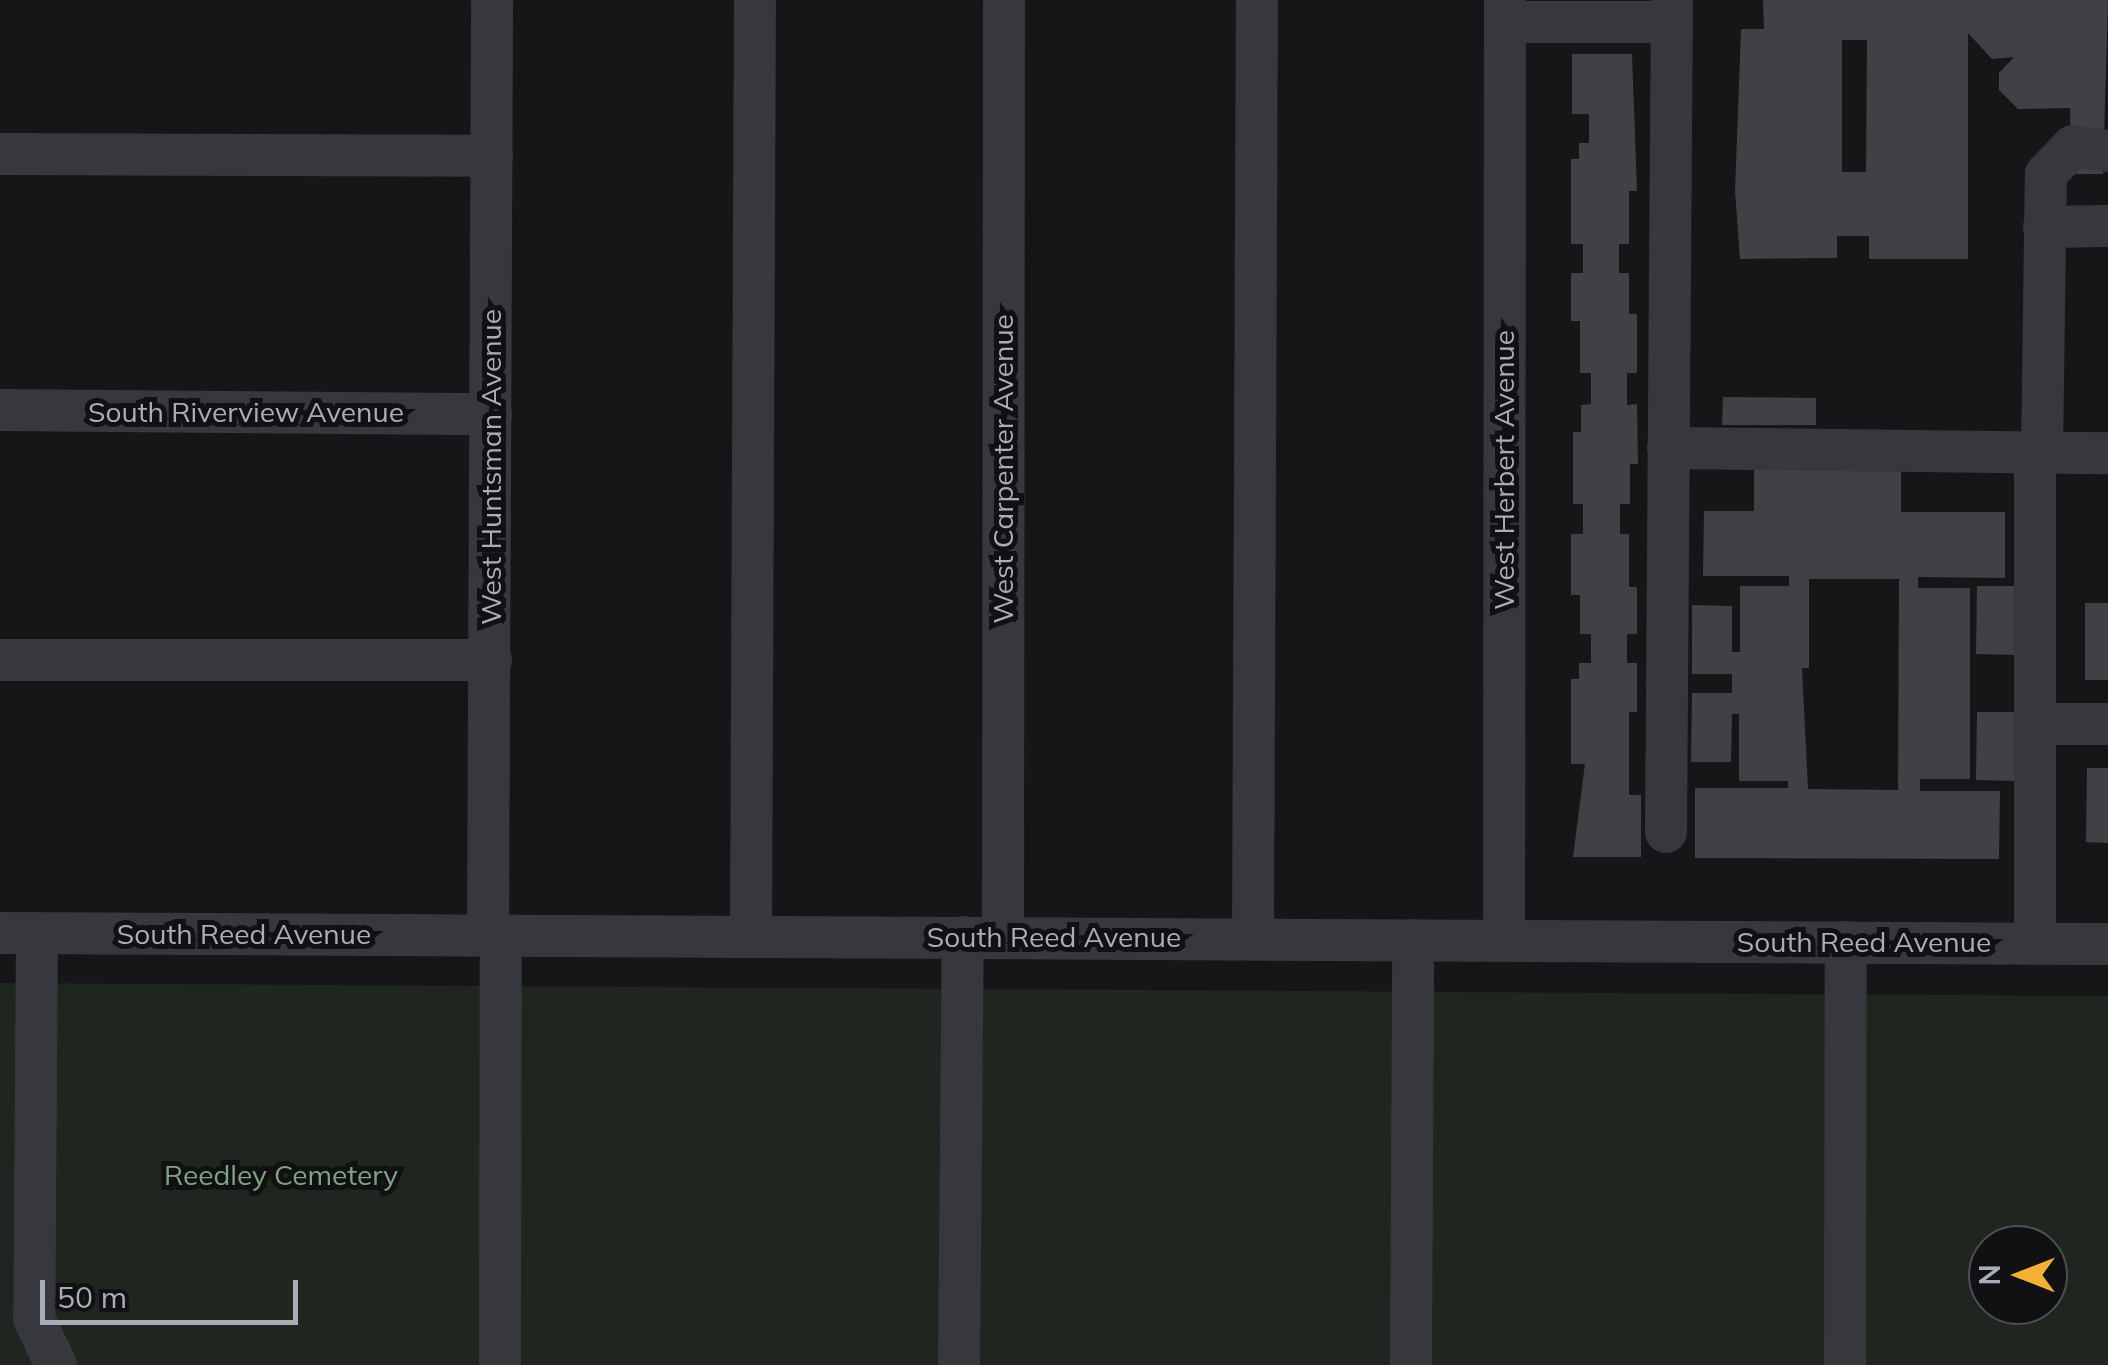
<!DOCTYPE html>
<html>
<head>
<meta charset="utf-8">
<style>
  body { margin:0 }
  #map { position:relative; width:2108px; height:1365px; overflow:hidden; background:#161618; font-family:Mulish,sans-serif }
  div>[style] { position:absolute }
  [style*='--x'] { left:calc(var(--x)*1px); top:calc(var(--y)*1px); width:calc(var(--w)*1px); rotate:calc(var(--a)*1deg) }
  .green>* { inset:0; background:#1e261f }
  .building>* { inset:0; background:#404145 }
  .minor>* { height:42px; margin:-21px; padding:0 21px; transform-origin:21px; border-radius:21px; background:#37383d }
  span { translate:-50% -50%; white-space:nowrap; text-align:center; line-height:1.15; -webkit-text-stroke:10px #111113; paint-order:stroke }
  .street-label { font-size:28px; color:#a8adb8 }
  .park-label { font-size:28px; color:#7fa381 }
  .north { position:absolute; left:1968px; top:1225px; width:100px; height:100px; box-sizing:border-box; background:#111113; border:2px solid #4d4f55; border-radius:50%; rotate:270deg; font-size:28px; font-weight:700; line-height:40px; text-align:center; color:#a8adb8 }
  .north::after { content:''; display:block; margin:auto; width:35px; height:45px; background:#f2b134; clip-path:polygon(50% 0,100% 100%,50% 72%,0 100%) }
  .scale { position:absolute; left:40px; top:1280px; width:258px; height:45px; box-sizing:border-box; border:5px solid #a8adb8; border-top:0; padding-left:12px; font-size:30px; line-height:35px; white-space:nowrap; color:#a8adb8; -webkit-text-stroke:8px #111113; paint-order:stroke }
</style>
</head>
<body>
<div id="map">
  <div class="green">
    <div style="clip-path:polygon(evenodd,0 983px,2108px 996px,2108px 1365px,0 1365px,0 983px,1988px 1245px,2048px 1245px,2048px 1305px,1988px 1305px,1988px 1245px)"></div>
  </div>
  <div class="building">
    <div style="clip-path:polygon(evenodd,1763px 0,2108px 0,2103px 174px,2071px 174px,2070px 108px,2018px 109px,1999px 90px,1999px 73px,2014px 57px,1992px 59px,1968px 33px,1968px 259px,1869px 259px,1869px 236px,1837px 236px,1837px 258px,1740px 259px,1735px 191px,1741px 29px,1764px 29px,1763px 0,1842px 40px,1867px 40px,1866px 172px,1842px 172px,1842px 40px)"></div>
    <div style="clip-path:polygon(1572px 54px,1632px 54px,1637px 191px,1629px 191px,1629px 244px,1619px 244px,1619px 273px,1629px 273px,1629px 314px,1637px 314px,1637px 373px,1627px 373px,1627px 405px,1637px 404px,1638px 464px,1630px 464px,1630px 504px,1620px 504px,1620px 534px,1629px 534px,1629px 587px,1637px 587px,1637px 634px,1627px 634px,1627px 663px,1637px 663px,1637px 712px,1629px 712px,1629px 795px,1641px 795px,1641px 857px,1573px 857px,1585px 764px,1571px 764px,1571px 679px,1579px 679px,1579px 663px,1591px 663px,1591px 634px,1580px 634px,1580px 595px,1571px 595px,1571px 534px,1583px 534px,1583px 504px,1573px 504px,1573px 432px,1581px 432px,1581px 405px,1591px 404px,1591px 373px,1580px 373px,1580px 321px,1571px 321px,1571px 273px,1583px 273px,1583px 244px,1571px 244px,1571px 159px,1579px 159px,1579px 143px,1589px 143px,1589px 114px,1572px 114px)"></div>
    <div style="clip-path:polygon(1723px 397px,1816px 398px,1816px 425px,1722px 425px)"></div>
    <div style="clip-path:polygon(evenodd,1754px 468px,1901px 468px,1901px 512px,2005px 512px,2005px 578px,1918px 577px,1918px 588px,1970px 588px,1970px 779px,1920px 779px,1920px 791px,2000px 791px,1999px 859px,1695px 858px,1695px 788px,1788px 788px,1788px 781px,1739px 781px,1739px 714px,1732px 714px,1731px 762px,1691px 762px,1692px 693px,1732px 693px,1732px 674px,1692px 674px,1692px 605px,1732px 606px,1732px 652px,1740px 652px,1740px 586px,1789px 586px,1789px 576px,1703px 576px,1704px 511px,1754px 511px,1754px 468px,1809px 579px,1899px 579px,1898px 790px,1808px 789px,1802px 668px,1809px 668px,1809px 579px)"></div>
    <div style="clip-path:polygon(1977px 586px,2016px 586px,2016px 655px,1976px 654px)"></div>
    <div style="clip-path:polygon(2085px 603px,2108px 603px,2108px 680px,2085px 680px)"></div>
    <div style="clip-path:polygon(1977px 712px,2017px 712px,2016px 781px,1976px 780px)"></div>
    <div style="clip-path:polygon(2087px 768px,2108px 768px,2108px 843px,2086px 842px)"></div>
  </div>
  <div class="minor">
    <div style="--x:1505;--y:22;--w:167;--a:0"></div>
    <div style="--x:0;--y:154;--w:492;--a:0.2"></div>
    <div style="--x:2044;--y:227;--w:64;--a:-0.9"></div>
    <div style="--x:0;--y:410;--w:491;--a:0.5"></div>
    <div style="--x:1668;--y:448;--w:440;--a:0.7"></div>
    <div style="--x:2042;--y:452;--w:278;--a:-89.2"></div>
    <div style="--x:2046;--y:174;--w:39;--a:-46"></div>
    <div style="--x:2073;--y:146;--w:35;--a:8"></div>
    <div style="--x:2035;--y:453;--w:490;--a:90"></div>
    <div style="--x:0;--y:660;--w:491;--a:0"></div>
    <div style="--x:2035;--y:724;--w:73;--a:0"></div>
    <div style="--x:1666;--y:832;--w:832;--a:-89.59"></div>
    <div style="--x:0;--y:933;--w:2108;--a:0.3"></div>
    <div style="--x:37;--y:933;--w:386;--a:90.4"></div>
    <div style="--x:34;--y:1319;--w:51;--a:64.4"></div>
    <div style="--x:488;--y:934;--w:934;--a:-89.75"></div>
    <div style="--x:751;--y:936;--w:936;--a:-89.76"></div>
    <div style="--x:1003;--y:937;--w:937;--a:-89.94"></div>
    <div style="--x:1253;--y:938;--w:938;--a:-89.76"></div>
    <div style="--x:1504;--y:940;--w:940;--a:-89.94"></div>
    <div style="--x:500;--y:1365;--w:431;--a:-89.9"></div>
    <div style="--x:959;--y:1365;--w:428;--a:-89.5"></div>
    <div style="--x:1411;--y:1365;--w:425;--a:-89.7"></div>
    <div style="--x:1845;--y:1365;--w:423;--a:-89.9"></div>
  </div>
  <div class="street-label">
    <span style="left:246px;top:412px">South Riverview Avenue</span>
    <span style="left:491px;top:467px;rotate:-90deg">West Huntsman Avenue</span>
    <span style="left:1003px;top:469px;rotate:-90deg">West Carpenter Avenue</span>
    <span style="left:1504px;top:470px;rotate:-90deg">West Herbert Avenue</span>
    <span style="left:244px;top:934px">South Reed Avenue</span>
    <span style="left:1054px;top:937px">South Reed Avenue</span>
    <span style="left:1864px;top:942px">South Reed Avenue</span>
  </div>
  <div class="park-label">
    <span style="left:281px;top:1175px">Reedley Cemetery</span>
  </div>
  <div class="north">N</div>
  <div class="scale">50 m</div>
</div>
</body>
</html>
